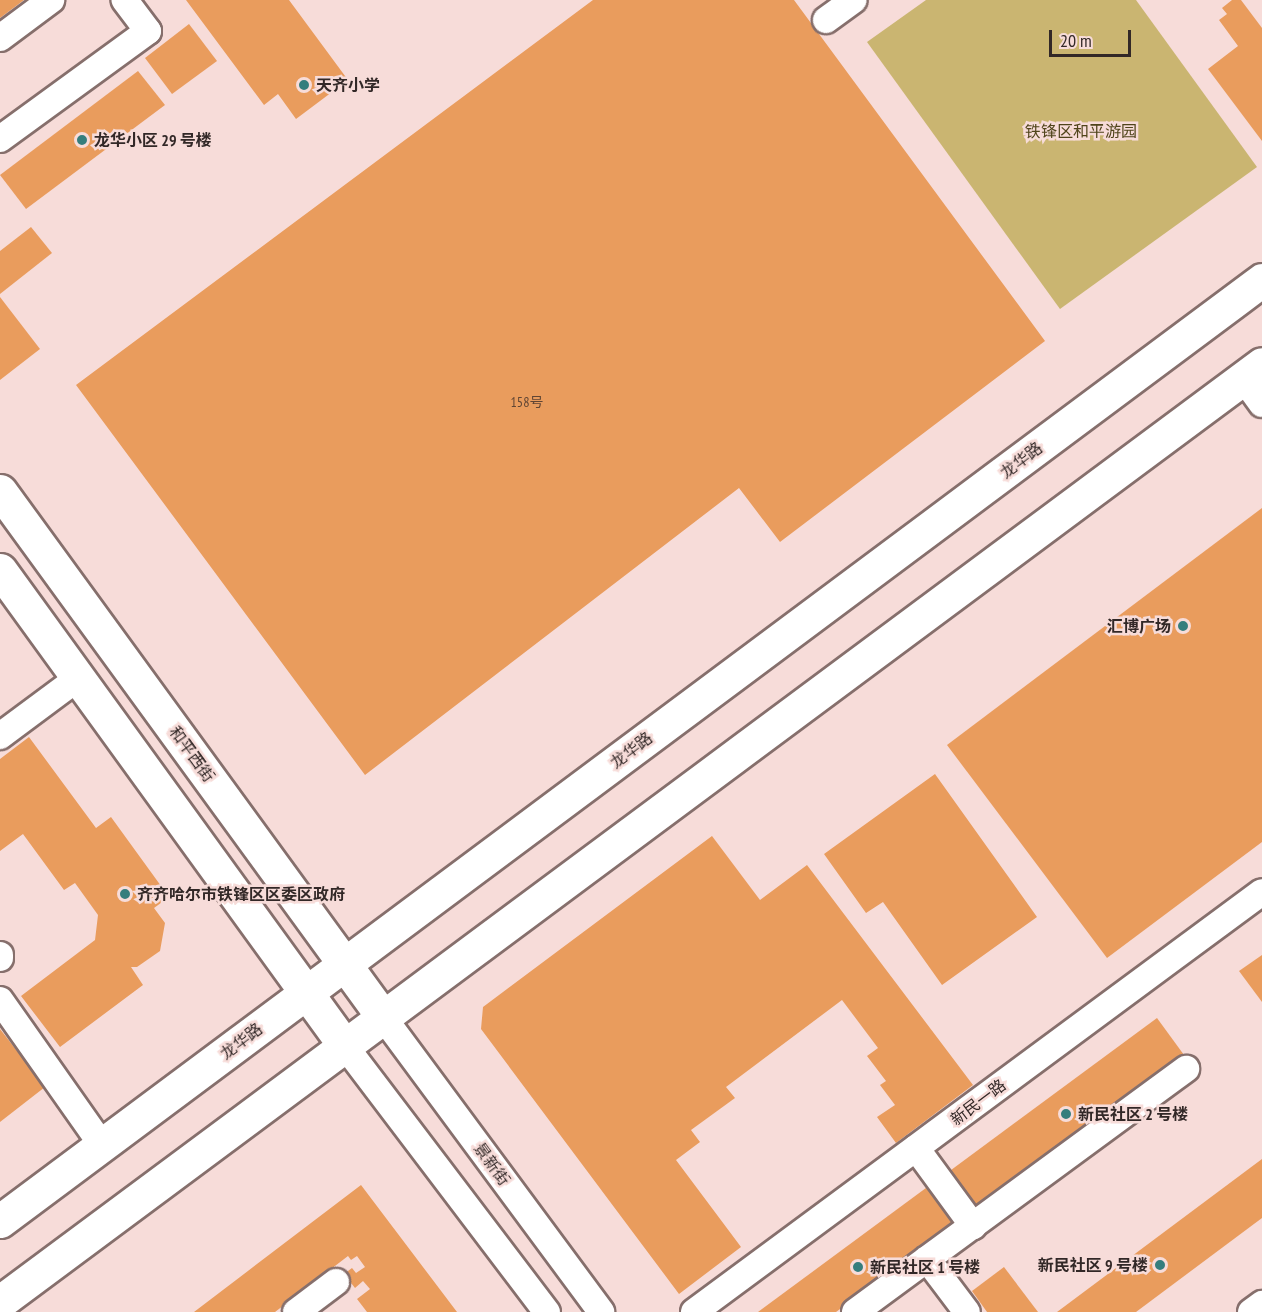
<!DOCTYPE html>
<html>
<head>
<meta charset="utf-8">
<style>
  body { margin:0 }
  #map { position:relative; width:1262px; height:1312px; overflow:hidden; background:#f7dcd9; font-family:"PT Sans Narrow","Noto Sans SC",sans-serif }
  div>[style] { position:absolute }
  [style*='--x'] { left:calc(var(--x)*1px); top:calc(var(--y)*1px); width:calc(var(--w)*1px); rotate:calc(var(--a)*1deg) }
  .green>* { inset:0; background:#cab571 }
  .building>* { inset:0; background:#e99c5d }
  .roads { filter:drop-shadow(2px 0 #866f6c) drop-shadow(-2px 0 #866f6c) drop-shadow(0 2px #866f6c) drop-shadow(0 -2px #866f6c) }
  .minor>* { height:26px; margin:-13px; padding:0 13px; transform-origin:13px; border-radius:13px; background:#fff }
  .secondary>* { height:33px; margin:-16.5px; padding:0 16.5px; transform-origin:16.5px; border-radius:16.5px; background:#fff }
  .primary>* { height:33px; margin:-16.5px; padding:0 16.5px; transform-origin:16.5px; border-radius:16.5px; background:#fff }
  .dots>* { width:16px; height:16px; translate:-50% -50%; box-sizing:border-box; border:3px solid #f7dcd9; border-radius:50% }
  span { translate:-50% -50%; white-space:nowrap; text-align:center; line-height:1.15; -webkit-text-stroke:5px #f7dcd9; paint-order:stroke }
  .number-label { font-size:14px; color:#604534 }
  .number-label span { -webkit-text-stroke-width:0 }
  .poi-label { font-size:16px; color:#322827; font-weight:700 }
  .left { translate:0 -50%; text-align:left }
  .right { translate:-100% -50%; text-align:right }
  .park-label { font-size:16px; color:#50441b }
  .street-label { font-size:16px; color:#322827 }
  .scale { position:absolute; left:1049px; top:30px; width:82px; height:27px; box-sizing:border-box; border:3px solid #322827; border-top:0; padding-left:8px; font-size:18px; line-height:21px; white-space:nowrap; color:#322827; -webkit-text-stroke:4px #f7dcd9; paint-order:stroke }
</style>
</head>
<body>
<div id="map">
  <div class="green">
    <div style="clip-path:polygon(926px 0,1136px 0,1257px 167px,1060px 309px,867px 42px)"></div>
  </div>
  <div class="building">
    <div style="clip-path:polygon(0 0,24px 0,0 18px)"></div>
    <div style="clip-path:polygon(186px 0,289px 0,348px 80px,296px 119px,278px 94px,264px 105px)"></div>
    <div style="clip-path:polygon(593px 0,794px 0,1045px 341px,780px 542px,739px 488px,365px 775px,76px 385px)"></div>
    <div style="clip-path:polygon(1232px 0,1241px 0,1262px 28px,1262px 141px,1208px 69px,1238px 46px,1219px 20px,1227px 14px,1222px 8px)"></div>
    <div style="clip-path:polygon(189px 24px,217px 61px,172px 94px,145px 58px)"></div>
    <div style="clip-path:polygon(138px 71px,165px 105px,26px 209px,0 175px)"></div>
    <div style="clip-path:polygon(31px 227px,52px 253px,0 294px,0 251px)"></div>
    <div style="clip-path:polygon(0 297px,40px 349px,0 380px)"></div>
    <div style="clip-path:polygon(1262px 508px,1262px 842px,1107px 958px,947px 745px)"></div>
    <div style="clip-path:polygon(29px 737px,96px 828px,111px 817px,169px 897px,154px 908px,165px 923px,160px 951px,137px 967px,131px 967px,143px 985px,60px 1047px,21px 996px,95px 940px,98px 915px,75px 883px,64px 890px,23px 834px,0 851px,0 759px)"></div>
    <div style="clip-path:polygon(935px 774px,1037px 917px,942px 985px,883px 902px,866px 913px,824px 854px)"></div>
    <div style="clip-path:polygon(712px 836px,760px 900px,807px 865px,973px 1085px,896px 1143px,877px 1117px,895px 1105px,880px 1085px,886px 1081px,867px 1056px,878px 1048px,842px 1000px,726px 1087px,735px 1098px,691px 1130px,700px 1142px,676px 1160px,741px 1247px,679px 1294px,481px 1029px,483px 1007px)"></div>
    <div style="clip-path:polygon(1262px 955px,1262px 1002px,1239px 971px)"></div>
    <div style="clip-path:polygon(1157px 1018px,1184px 1055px,974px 1210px,947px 1173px)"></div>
    <div style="clip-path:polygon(0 1029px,45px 1087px,0 1122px)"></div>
    <div style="clip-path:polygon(1262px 1159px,1262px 1218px,1136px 1312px,1057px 1312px)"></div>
    <div style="clip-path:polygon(361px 1185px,457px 1312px,367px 1312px,357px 1299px,370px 1289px,363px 1281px,355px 1288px,344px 1274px,352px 1268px,356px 1273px,365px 1267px,357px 1256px,351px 1260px,348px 1256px,275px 1312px,194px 1312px)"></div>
    <div style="clip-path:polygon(930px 1185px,958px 1222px,836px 1312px,758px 1312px)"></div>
    <div style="clip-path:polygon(1004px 1267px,1038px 1312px,987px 1312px,972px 1291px)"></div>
  </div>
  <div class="roads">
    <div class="minor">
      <div style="--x:826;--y:20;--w:34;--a:-36"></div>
      <div style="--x:0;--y:38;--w:64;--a:-36.7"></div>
      <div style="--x:0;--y:139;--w:183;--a:-36.1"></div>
      <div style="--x:148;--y:31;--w:39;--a:-127"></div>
      <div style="--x:1243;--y:378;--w:32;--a:54"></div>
      <div style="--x:0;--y:736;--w:97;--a:-36.6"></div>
      <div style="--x:0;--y:955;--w:3;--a:90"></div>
      <div style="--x:0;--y:1000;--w:177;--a:54.9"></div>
      <div style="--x:383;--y:1017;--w:367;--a:53.5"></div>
      <div style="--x:345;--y:1046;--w:334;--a:52.8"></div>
      <div style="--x:916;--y:1148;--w:97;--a:53.8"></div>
      <div style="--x:927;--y:1259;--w:66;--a:53"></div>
      <div style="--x:296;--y:1312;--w:50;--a:-36.9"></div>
      <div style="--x:694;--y:1312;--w:706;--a:-36.48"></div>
      <div style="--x:855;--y:1312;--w:411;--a:-36.3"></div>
      <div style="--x:1251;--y:1312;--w:14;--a:-36"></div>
    </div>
    <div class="secondary">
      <div style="--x:0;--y:491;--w:651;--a:53.94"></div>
      <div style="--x:0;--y:570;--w:588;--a:54.07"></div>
    </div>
    <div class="primary">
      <div style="--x:0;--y:1221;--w:1574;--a:-36.71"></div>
      <div style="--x:0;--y:1302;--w:1572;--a:-36.62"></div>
    </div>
  </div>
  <div class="dots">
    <div style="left:304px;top:85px;background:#357e7d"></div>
    <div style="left:82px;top:140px;background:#357e7d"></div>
    <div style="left:1183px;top:626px;background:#357e7d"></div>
    <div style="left:125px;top:894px;background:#357e7d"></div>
    <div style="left:1066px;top:1114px;background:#357e7d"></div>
    <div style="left:1160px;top:1265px;background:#357e7d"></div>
    <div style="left:858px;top:1267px;background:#357e7d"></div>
  </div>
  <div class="number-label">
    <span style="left:527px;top:402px">158号</span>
  </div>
  <div class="poi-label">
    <span class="left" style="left:316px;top:85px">天齐小学</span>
    <span class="left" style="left:94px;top:140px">龙华小区 29 号楼</span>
    <span class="right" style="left:1171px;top:626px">汇博广场</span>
    <span class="left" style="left:137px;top:894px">齐齐哈尔市铁锋区区委区政府</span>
    <span class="left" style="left:1078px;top:1114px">新民社区 2 号楼</span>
    <span class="right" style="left:1148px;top:1265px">新民社区 9 号楼</span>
    <span class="left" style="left:870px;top:1267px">新民社区 1 号楼</span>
  </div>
  <div class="park-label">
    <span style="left:1081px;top:131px">铁锋区和平游园</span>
  </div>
  <div class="street-label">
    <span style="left:1021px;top:460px;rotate:-37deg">龙华路</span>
    <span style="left:631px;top:750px;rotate:-37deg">龙华路</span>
    <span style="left:192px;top:754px;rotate:54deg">和平西街</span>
    <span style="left:241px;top:1041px;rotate:-37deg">龙华路</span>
    <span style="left:978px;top:1102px;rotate:-37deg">新民一路</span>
    <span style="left:492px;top:1164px;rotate:54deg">景新街</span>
  </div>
  <div class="scale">20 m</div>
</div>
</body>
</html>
